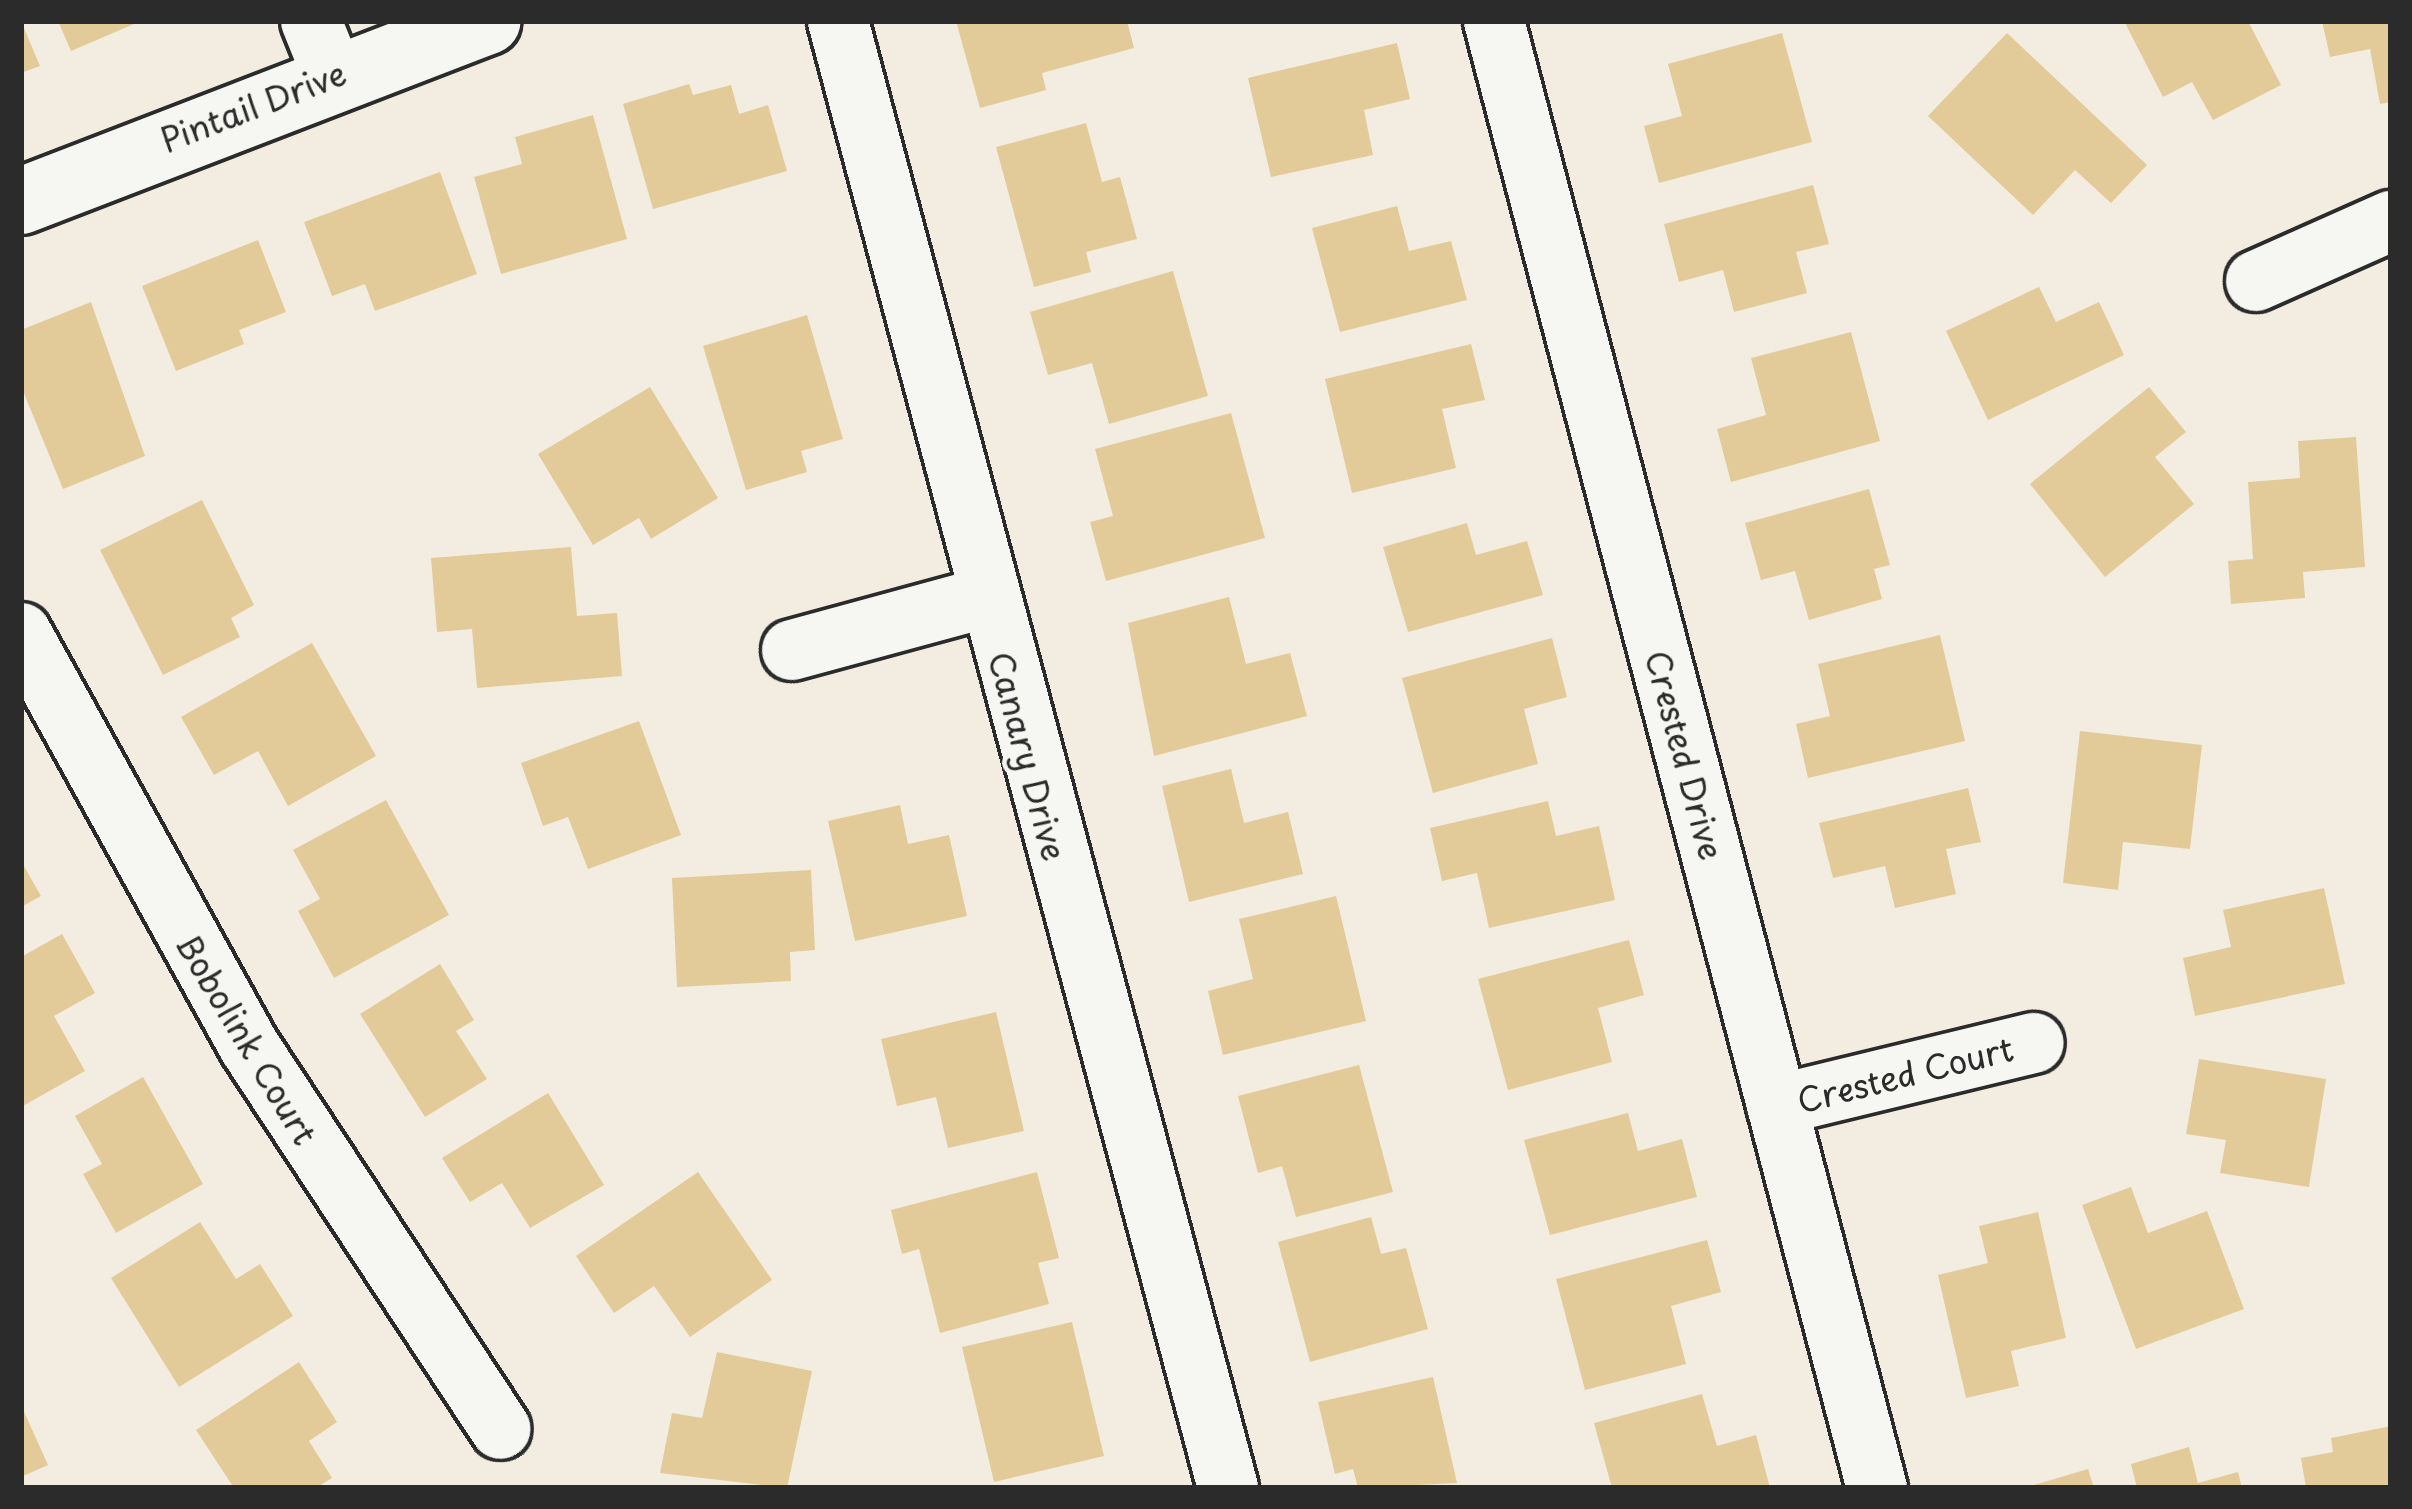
<!DOCTYPE html>
<html>
<head>
<meta charset="utf-8">
<style>
  body { margin:0 }
  #map { position:relative; width:2412px; height:1509px; overflow:hidden; background:#f2ede0; font-family:"Playpen Sans",sans-serif }
  div>[style] { position:absolute }
  [style*='--x'] { left:calc(var(--x)*1px); top:calc(var(--y)*1px); width:calc(var(--w)*1px); rotate:calc(var(--a)*1deg) }
  .building>* { inset:0; background:#e3cb99 }
  .roads { filter:drop-shadow(3px 0 #2b2b2b) drop-shadow(-3px 0 #2b2b2b) drop-shadow(0 3px #2b2b2b) drop-shadow(0 -3px #2b2b2b) }
  .street>* { height:60px; margin:-30px; padding:0 30px; transform-origin:30px; border-radius:30px; background:#f6f6f2 }
  .secondary>* { height:66px; margin:-33px; padding:0 33px; transform-origin:33px; border-radius:33px; background:#f6f6f2 }
  span { translate:-50% -50%; white-space:nowrap; text-align:center; line-height:1.15; -webkit-text-stroke:9px #f6f6f2; paint-order:stroke }
  .street-label { font-size:33px; color:#2b2b2b }
  .frame { position:absolute; inset:0; border:24px solid #2b2b2b; pointer-events:none }
</style>
</head>
<body>
<div id="map">
  <div class="building">
    <div style="clip-path:polygon(21px 21px,40px 66px,21px 73px)"></div>
    <div style="clip-path:polygon(58px 21px,141px 21px,71px 51px)"></div>
    <div style="clip-path:polygon(956px 21px,1127px 21px,1134px 48px,1042px 73px,1046px 90px,980px 108px)"></div>
    <div style="clip-path:polygon(2124px 21px,2248px 21px,2281px 85px,2213px 120px,2192px 82px,2163px 97px)"></div>
    <div style="clip-path:polygon(2322px 21px,2391px 21px,2391px 102px,2380px 104px,2370px 49px,2330px 57px)"></div>
    <div style="clip-path:polygon(1782px 33px,1812px 142px,1659px 183px,1644px 126px,1682px 116px,1668px 64px)"></div>
    <div style="clip-path:polygon(2007px 33px,2147px 165px,2111px 203px,2075px 170px,2033px 215px,1928px 116px)"></div>
    <div style="clip-path:polygon(1397px 43px,1410px 99px,1364px 110px,1373px 155px,1271px 177px,1248px 78px)"></div>
    <div style="clip-path:polygon(689px 84px,693px 95px,731px 85px,739px 114px,768px 105px,787px 171px,653px 209px,623px 104px)"></div>
    <div style="clip-path:polygon(593px 115px,627px 239px,501px 274px,474px 177px,522px 164px,515px 137px)"></div>
    <div style="clip-path:polygon(1086px 123px,1102px 182px,1120px 177px,1137px 239px,1086px 252px,1091px 272px,1034px 287px,996px 147px)"></div>
    <div style="clip-path:polygon(440px 172px,477px 274px,375px 311px,365px 284px,332px 296px,304px 222px)"></div>
    <div style="clip-path:polygon(1813px 185px,1829px 244px,1796px 252px,1807px 293px,1734px 312px,1723px 270px,1679px 282px,1664px 224px)"></div>
    <div style="clip-path:polygon(1397px 206px,1409px 251px,1451px 241px,1467px 300px,1340px 332px,1312px 228px)"></div>
    <div style="clip-path:polygon(258px 240px,286px 312px,239px 330px,244px 344px,176px 371px,142px 286px)"></div>
    <div style="clip-path:polygon(1173px 271px,1208px 396px,1109px 424px,1092px 363px,1048px 375px,1030px 312px)"></div>
    <div style="clip-path:polygon(2039px 287px,2056px 322px,2099px 302px,2124px 355px,1988px 420px,1946px 331px)"></div>
    <div style="clip-path:polygon(91px 302px,145px 456px,63px 489px,21px 386px,21px 330px)"></div>
    <div style="clip-path:polygon(807px 315px,843px 439px,801px 451px,807px 472px,746px 490px,703px 346px)"></div>
    <div style="clip-path:polygon(1851px 332px,1880px 441px,1731px 482px,1717px 429px,1766px 415px,1751px 358px)"></div>
    <div style="clip-path:polygon(1471px 344px,1485px 400px,1442px 409px,1456px 468px,1352px 493px,1325px 379px)"></div>
    <div style="clip-path:polygon(650px 387px,718px 498px,651px 539px,639px 518px,593px 545px,538px 454px)"></div>
    <div style="clip-path:polygon(2149px 387px,2186px 432px,2155px 457px,2194px 504px,2105px 577px,2030px 484px)"></div>
    <div style="clip-path:polygon(1231px 413px,1265px 538px,1106px 581px,1090px 522px,1113px 516px,1095px 449px)"></div>
    <div style="clip-path:polygon(2356px 437px,2365px 567px,2303px 572px,2305px 598px,2231px 604px,2228px 561px,2253px 559px,2248px 482px,2300px 478px,2298px 441px)"></div>
    <div style="clip-path:polygon(1869px 489px,1890px 565px,1874px 569px,1882px 599px,1809px 620px,1795px 571px,1761px 580px,1745px 523px)"></div>
    <div style="clip-path:polygon(202px 500px,254px 605px,231px 618px,240px 637px,163px 675px,100px 550px)"></div>
    <div style="clip-path:polygon(1467px 523px,1476px 555px,1527px 541px,1543px 595px,1408px 632px,1383px 547px)"></div>
    <div style="clip-path:polygon(571px 547px,577px 616px,617px 613px,622px 676px,477px 688px,472px 629px,437px 632px,431px 558px)"></div>
    <div style="clip-path:polygon(1229px 597px,1246px 664px,1290px 653px,1307px 716px,1154px 756px,1128px 623px)"></div>
    <div style="clip-path:polygon(1940px 635px,1965px 741px,1808px 778px,1796px 724px,1830px 716px,1818px 664px)"></div>
    <div style="clip-path:polygon(1552px 638px,1567px 697px,1524px 709px,1538px 764px,1433px 793px,1402px 678px)"></div>
    <div style="clip-path:polygon(312px 643px,376px 756px,288px 806px,258px 751px,214px 775px,181px 717px)"></div>
    <div style="clip-path:polygon(639px 721px,681px 835px,588px 869px,568px 817px,543px 826px,521px 763px)"></div>
    <div style="clip-path:polygon(2080px 731px,2202px 745px,2190px 849px,2123px 842px,2118px 890px,2063px 883px)"></div>
    <div style="clip-path:polygon(1231px 769px,1244px 823px,1288px 812px,1303px 874px,1189px 902px,1162px 786px)"></div>
    <div style="clip-path:polygon(1968px 788px,1981px 842px,1946px 849px,1956px 894px,1895px 908px,1885px 866px,1833px 878px,1819px 823px)"></div>
    <div style="clip-path:polygon(386px 800px,449px 915px,334px 978px,298px 911px,320px 899px,293px 850px)"></div>
    <div style="clip-path:polygon(1548px 801px,1556px 836px,1599px 826px,1615px 900px,1489px 928px,1477px 873px,1442px 881px,1430px 828px)"></div>
    <div style="clip-path:polygon(900px 805px,908px 844px,949px 835px,967px 916px,855px 941px,828px 821px)"></div>
    <div style="clip-path:polygon(21px 861px,41px 896px,21px 907px)"></div>
    <div style="clip-path:polygon(811px 870px,815px 950px,790px 952px,791px 981px,677px 987px,672px 878px)"></div>
    <div style="clip-path:polygon(2324px 888px,2345px 984px,2195px 1016px,2183px 958px,2231px 947px,2223px 910px)"></div>
    <div style="clip-path:polygon(1336px 896px,1366px 1021px,1223px 1055px,1208px 991px,1253px 979px,1239px 919px)"></div>
    <div style="clip-path:polygon(62px 934px,95px 993px,54px 1016px,85px 1071px,21px 1107px,21px 957px)"></div>
    <div style="clip-path:polygon(1629px 940px,1644px 995px,1598px 1008px,1612px 1062px,1508px 1090px,1478px 979px)"></div>
    <div style="clip-path:polygon(440px 964px,474px 1020px,456px 1031px,487px 1079px,425px 1117px,360px 1014px)"></div>
    <div style="clip-path:polygon(996px 1012px,1024px 1131px,948px 1148px,936px 1097px,897px 1106px,881px 1039px)"></div>
    <div style="clip-path:polygon(2199px 1059px,2326px 1079px,2309px 1187px,2220px 1173px,2226px 1140px,2186px 1134px)"></div>
    <div style="clip-path:polygon(1359px 1065px,1393px 1192px,1296px 1217px,1282px 1166px,1258px 1173px,1238px 1096px)"></div>
    <div style="clip-path:polygon(143px 1077px,203px 1184px,116px 1233px,83px 1174px,102px 1164px,75px 1116px)"></div>
    <div style="clip-path:polygon(548px 1093px,604px 1185px,530px 1228px,502px 1183px,470px 1202px,442px 1158px)"></div>
    <div style="clip-path:polygon(1628px 1113px,1638px 1151px,1682px 1139px,1697px 1197px,1550px 1235px,1524px 1140px)"></div>
    <div style="clip-path:polygon(698px 1172px,772px 1280px,690px 1337px,654px 1286px,614px 1313px,576px 1256px)"></div>
    <div style="clip-path:polygon(1037px 1172px,1059px 1258px,1038px 1263px,1049px 1304px,940px 1333px,919px 1249px,902px 1254px,891px 1210px)"></div>
    <div style="clip-path:polygon(2131px 1187px,2148px 1233px,2207px 1211px,2244px 1309px,2136px 1349px,2082px 1205px)"></div>
    <div style="clip-path:polygon(2038px 1212px,2066px 1338px,2011px 1351px,2019px 1386px,1966px 1398px,1938px 1275px,1988px 1263px,1979px 1226px)"></div>
    <div style="clip-path:polygon(1371px 1217px,1381px 1254px,1406px 1248px,1428px 1329px,1310px 1362px,1278px 1242px)"></div>
    <div style="clip-path:polygon(200px 1222px,236px 1279px,260px 1264px,293px 1316px,179px 1387px,111px 1278px)"></div>
    <div style="clip-path:polygon(1707px 1240px,1721px 1292px,1671px 1306px,1686px 1364px,1585px 1390px,1556px 1279px)"></div>
    <div style="clip-path:polygon(1072px 1322px,1104px 1456px,994px 1482px,962px 1347px)"></div>
    <div style="clip-path:polygon(717px 1352px,812px 1371px,787px 1488px,660px 1473px,672px 1413px,702px 1418px)"></div>
    <div style="clip-path:polygon(299px 1362px,337px 1422px,309px 1441px,332px 1478px,316px 1488px,234px 1488px,196px 1430px)"></div>
    <div style="clip-path:polygon(1433px 1377px,1457px 1483px,1358px 1488px,1353px 1469px,1335px 1474px,1318px 1402px)"></div>
    <div style="clip-path:polygon(1702px 1394px,1717px 1446px,1756px 1435px,1770px 1488px,1612px 1488px,1594px 1423px)"></div>
    <div style="clip-path:polygon(21px 1405px,48px 1465px,21px 1477px)"></div>
    <div style="clip-path:polygon(2391px 1426px,2391px 1488px,2306px 1488px,2301px 1458px,2333px 1452px,2331px 1438px)"></div>
    <div style="clip-path:polygon(2189px 1447px,2198px 1483px,2238px 1472px,2242px 1488px,2137px 1488px,2131px 1464px)"></div>
    <div style="clip-path:polygon(2088px 1469px,2094px 1488px,2028px 1488px,2027px 1487px)"></div>
  </div>
  <div class="roads">
    <div class="street">
      <div style="--x:311;--y:21;--w:56;--a:68"></div>
      <div style="--x:838;--y:21;--w:1518;--a:75.11"></div>
      <div style="--x:1494;--y:21;--w:1516;--a:75.37"></div>
      <div style="--x:2256;--y:281;--w:148;--a:-24"></div>
      <div style="--x:21;--y:633;--w:472;--a:61.1"></div>
      <div style="--x:249;--y:1046;--w:458;--a:56.7"></div>
      <div style="--x:792;--y:650;--w:199;--a:-15.2"></div>
      <div style="--x:1777;--y:1105;--w:264;--a:-13.6"></div>
    </div>
    <div class="secondary">
      <div style="--x:21;--y:201;--w:500;--a:-21.08"></div>
    </div>
  </div>
  <div class="street-label">
    <span style="left:253px;top:106px;rotate:-21deg">Pintail Drive</span>
    <span style="left:1685px;top:755px;rotate:75deg">Crested Drive</span>
    <span style="left:1028px;top:756px;rotate:75deg">Canary Drive</span>
    <span style="left:247px;top:1039px;rotate:59deg">Bobolink Court</span>
    <span style="left:1905px;top:1074px;rotate:-14deg">Crested Court</span>
  </div>
  <div class="frame"></div>
</div>
</body>
</html>
